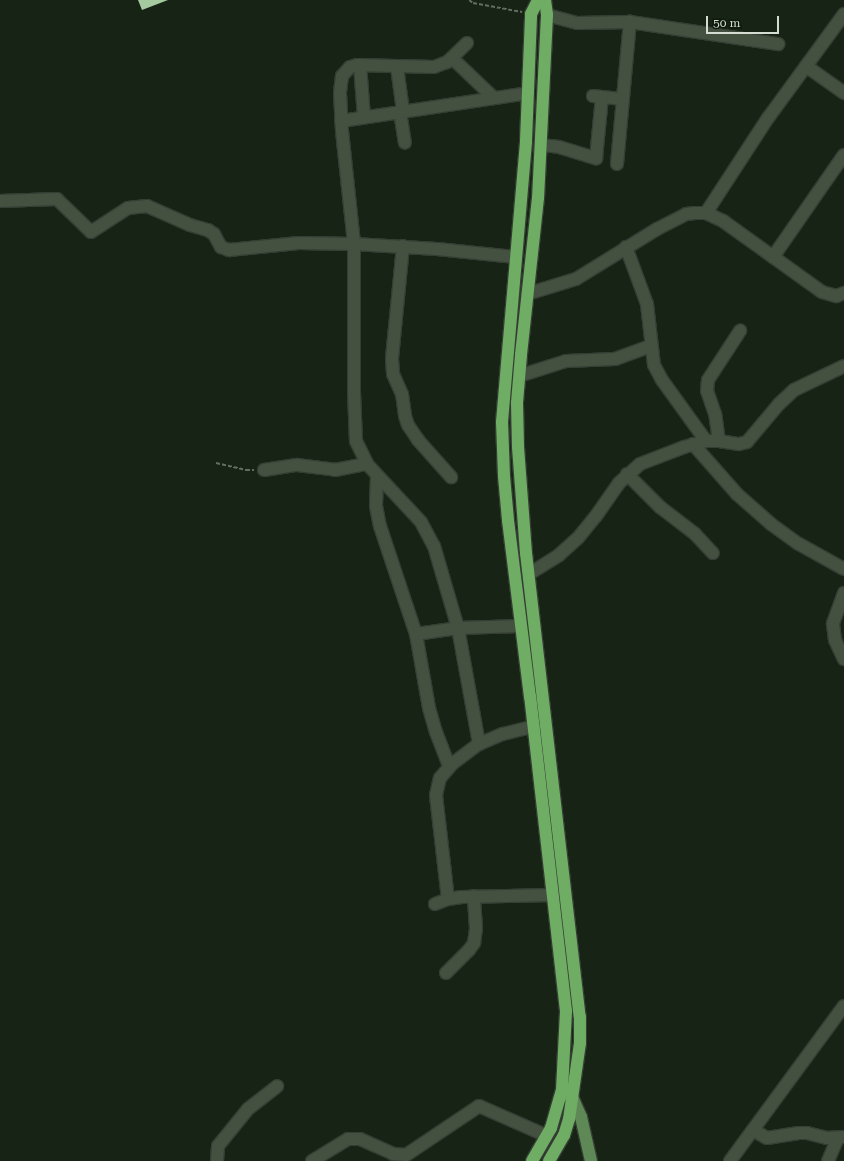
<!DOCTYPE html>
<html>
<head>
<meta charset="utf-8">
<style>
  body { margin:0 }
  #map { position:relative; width:844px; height:1161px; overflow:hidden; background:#172315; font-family:"Roboto Serif",serif }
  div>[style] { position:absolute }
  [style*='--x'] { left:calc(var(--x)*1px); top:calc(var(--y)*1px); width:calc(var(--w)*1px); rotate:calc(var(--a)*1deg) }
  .building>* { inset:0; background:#a5ca9f }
  .path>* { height:2px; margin-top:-1px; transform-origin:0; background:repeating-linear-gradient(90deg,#636d61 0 4px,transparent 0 6px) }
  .roads { filter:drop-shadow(1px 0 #353e34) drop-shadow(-1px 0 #353e34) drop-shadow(0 1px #353e34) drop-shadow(0 -1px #353e34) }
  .minor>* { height:12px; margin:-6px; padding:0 6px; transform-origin:6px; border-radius:6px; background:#445141 }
  .major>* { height:12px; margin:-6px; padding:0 6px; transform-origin:6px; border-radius:6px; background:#5e8856 }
  .highway>* { height:12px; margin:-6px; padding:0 6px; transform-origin:6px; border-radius:6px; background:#6fad64 }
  span { translate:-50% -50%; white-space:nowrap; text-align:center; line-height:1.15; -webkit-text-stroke:4px #0e1a0c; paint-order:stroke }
  .scale { position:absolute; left:706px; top:16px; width:73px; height:18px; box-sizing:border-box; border:2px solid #d5ddd3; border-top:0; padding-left:5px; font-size:12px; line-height:14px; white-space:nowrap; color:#d5ddd3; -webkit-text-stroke:3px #0e1a0c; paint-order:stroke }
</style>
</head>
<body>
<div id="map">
  <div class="building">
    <div style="clip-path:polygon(138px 0,168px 0,142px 10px)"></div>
  </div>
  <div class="path">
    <div style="--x:469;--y:0;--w:5;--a:37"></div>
    <div style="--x:473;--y:3;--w:50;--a:10.4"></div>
    <div style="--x:216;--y:463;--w:31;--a:13"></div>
    <div style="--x:246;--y:470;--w:8;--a:0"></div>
  </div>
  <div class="roads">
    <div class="minor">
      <div style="--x:547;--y:15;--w:31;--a:15"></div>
      <div style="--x:577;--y:23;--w:53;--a:-1.1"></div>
      <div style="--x:630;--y:22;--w:150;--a:8.5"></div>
      <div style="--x:467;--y:43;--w:28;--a:136"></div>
      <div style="--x:447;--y:62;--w:14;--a:159"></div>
      <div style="--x:434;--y:67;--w:77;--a:-178.5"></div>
      <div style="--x:357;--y:65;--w:7;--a:164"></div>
      <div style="--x:350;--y:67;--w:12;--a:132"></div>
      <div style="--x:342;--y:76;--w:17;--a:97"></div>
      <div style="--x:340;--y:93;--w:38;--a:87"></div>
      <div style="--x:342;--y:131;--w:114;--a:83.9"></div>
      <div style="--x:354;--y:244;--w:148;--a:90"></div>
      <div style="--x:354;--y:392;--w:49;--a:87.7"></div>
      <div style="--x:356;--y:441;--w:25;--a:64"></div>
      <div style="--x:367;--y:464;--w:79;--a:47"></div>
      <div style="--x:421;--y:522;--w:27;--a:62"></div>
      <div style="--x:434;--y:546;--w:85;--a:73.7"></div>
      <div style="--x:458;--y:628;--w:118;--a:79.7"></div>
      <div style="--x:452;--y:58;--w:58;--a:43.6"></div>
      <div style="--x:360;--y:65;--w:52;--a:85.6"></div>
      <div style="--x:806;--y:66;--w:47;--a:35.4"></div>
      <div style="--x:397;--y:67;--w:44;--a:82.2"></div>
      <div style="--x:593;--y:96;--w:30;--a:6"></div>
      <div style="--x:400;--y:112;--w:31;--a:81"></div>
      <div style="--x:341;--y:121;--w:189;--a:-8.5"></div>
      <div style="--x:541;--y:145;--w:18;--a:6"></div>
      <div style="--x:559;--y:147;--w:39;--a:17"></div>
      <div style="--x:596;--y:158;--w:61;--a:-84.4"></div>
      <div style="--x:617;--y:164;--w:143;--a:-84.8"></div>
      <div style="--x:0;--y:201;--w:57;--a:-2"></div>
      <div style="--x:57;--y:199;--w:47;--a:44.1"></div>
      <div style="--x:91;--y:232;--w:44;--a:-33"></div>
      <div style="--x:128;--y:208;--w:19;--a:-6"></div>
      <div style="--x:147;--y:206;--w:47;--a:23.8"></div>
      <div style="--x:190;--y:225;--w:19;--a:16"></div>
      <div style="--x:208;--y:230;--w:7;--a:34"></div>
      <div style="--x:214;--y:234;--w:15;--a:62"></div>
      <div style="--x:221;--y:247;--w:9;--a:21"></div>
      <div style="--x:229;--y:250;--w:70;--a:-5.7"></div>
      <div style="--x:299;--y:243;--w:55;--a:1"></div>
      <div style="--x:354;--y:244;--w:83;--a:3.4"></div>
      <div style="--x:437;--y:249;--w:79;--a:5.8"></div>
      <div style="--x:706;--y:213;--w:113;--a:-56.9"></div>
      <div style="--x:768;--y:118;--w:129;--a:-53.8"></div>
      <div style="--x:403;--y:246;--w:114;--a:95.6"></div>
      <div style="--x:392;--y:359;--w:15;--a:86"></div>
      <div style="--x:393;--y:374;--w:22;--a:66"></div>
      <div style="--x:402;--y:394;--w:22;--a:82"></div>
      <div style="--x:405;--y:416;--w:9;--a:72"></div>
      <div style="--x:408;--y:425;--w:18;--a:56"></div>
      <div style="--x:418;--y:440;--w:50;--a:48.3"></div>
      <div style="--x:626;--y:247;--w:61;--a:69.8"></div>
      <div style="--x:647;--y:304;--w:61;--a:83.5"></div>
      <div style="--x:654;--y:365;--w:17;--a:62"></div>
      <div style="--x:662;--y:380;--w:75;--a:54.2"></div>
      <div style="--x:773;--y:257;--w:124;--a:-55.2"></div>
      <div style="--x:527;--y:294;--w:51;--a:-17"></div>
      <div style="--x:576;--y:279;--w:95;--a:-31.7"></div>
      <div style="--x:657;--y:229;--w:33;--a:-27"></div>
      <div style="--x:686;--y:214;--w:9;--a:-6"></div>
      <div style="--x:695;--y:213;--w:11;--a:0"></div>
      <div style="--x:706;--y:213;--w:19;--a:25"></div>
      <div style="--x:723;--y:221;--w:122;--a:35.6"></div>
      <div style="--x:822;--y:292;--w:15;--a:16"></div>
      <div style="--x:836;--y:296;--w:9;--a:-21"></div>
      <div style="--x:519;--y:376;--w:49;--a:-17.7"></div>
      <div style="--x:566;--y:361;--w:49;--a:-2.3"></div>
      <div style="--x:615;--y:359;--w:38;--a:-20"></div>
      <div style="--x:719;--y:441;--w:27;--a:-98"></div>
      <div style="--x:715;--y:414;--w:24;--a:-109"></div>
      <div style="--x:707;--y:391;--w:11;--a:-85"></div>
      <div style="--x:708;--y:380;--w:59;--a:-56.9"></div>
      <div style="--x:693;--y:444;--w:67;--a:48.7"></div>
      <div style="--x:737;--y:494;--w:45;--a:41.4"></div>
      <div style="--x:771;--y:524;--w:34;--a:36"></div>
      <div style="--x:799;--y:544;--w:51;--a:29.1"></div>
      <div style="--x:264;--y:470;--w:33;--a:-9"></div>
      <div style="--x:297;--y:465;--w:38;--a:7"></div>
      <div style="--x:335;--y:470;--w:33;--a:-11"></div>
      <div style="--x:627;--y:474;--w:47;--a:45"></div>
      <div style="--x:660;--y:507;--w:44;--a:37.6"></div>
      <div style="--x:695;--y:534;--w:26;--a:47"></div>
      <div style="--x:377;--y:476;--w:30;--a:92"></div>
      <div style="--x:376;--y:506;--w:20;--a:79"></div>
      <div style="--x:380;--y:526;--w:114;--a:71.6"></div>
      <div style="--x:416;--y:634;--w:75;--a:80"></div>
      <div style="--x:429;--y:708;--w:25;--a:74"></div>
      <div style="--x:436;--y:732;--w:36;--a:69"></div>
      <div style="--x:529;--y:574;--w:36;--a:-32"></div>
      <div style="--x:559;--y:555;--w:25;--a:-42"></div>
      <div style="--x:578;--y:538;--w:28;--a:-51"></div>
      <div style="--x:596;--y:516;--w:40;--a:-55.1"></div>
      <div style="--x:619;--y:483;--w:28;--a:-42"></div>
      <div style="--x:640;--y:464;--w:47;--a:-21.1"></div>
      <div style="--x:684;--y:447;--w:23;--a:-15"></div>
      <div style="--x:706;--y:441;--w:13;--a:0"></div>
      <div style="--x:719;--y:441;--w:20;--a:9"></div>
      <div style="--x:739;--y:444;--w:8;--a:-14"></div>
      <div style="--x:747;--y:442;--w:50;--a:-49.9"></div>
      <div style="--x:779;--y:404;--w:21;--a:-43"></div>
      <div style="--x:794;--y:390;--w:55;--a:-25.6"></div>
      <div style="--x:844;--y:593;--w:33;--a:110"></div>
      <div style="--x:833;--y:624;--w:16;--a:83"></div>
      <div style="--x:835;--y:640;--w:21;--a:65"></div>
      <div style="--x:416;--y:634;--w:42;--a:-8.1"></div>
      <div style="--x:458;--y:628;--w:63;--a:-1.8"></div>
      <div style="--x:448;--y:899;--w:105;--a:-96.6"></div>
      <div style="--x:436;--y:795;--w:17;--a:-77"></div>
      <div style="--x:440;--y:778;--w:18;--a:-49"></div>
      <div style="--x:452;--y:764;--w:34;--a:-37"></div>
      <div style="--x:479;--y:744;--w:26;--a:-23"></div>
      <div style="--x:503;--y:734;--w:32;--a:-14"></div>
      <div style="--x:435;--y:904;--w:14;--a:-21"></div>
      <div style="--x:448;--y:899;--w:14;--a:-8"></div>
      <div style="--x:462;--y:897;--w:90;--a:-1.3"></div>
      <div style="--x:446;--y:973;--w:33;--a:-45"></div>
      <div style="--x:469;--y:950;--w:9;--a:-54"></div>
      <div style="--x:474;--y:943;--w:15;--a:-82"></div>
      <div style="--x:476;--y:928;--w:32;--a:-94"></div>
      <div style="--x:753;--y:1130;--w:16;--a:30"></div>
      <div style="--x:767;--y:1138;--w:32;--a:-9"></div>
      <div style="--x:799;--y:1133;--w:8;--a:0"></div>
      <div style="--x:807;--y:1133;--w:21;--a:14"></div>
      <div style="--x:827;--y:1138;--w:17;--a:-3"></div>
      <div style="--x:217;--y:1161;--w:15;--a:-86"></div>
      <div style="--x:218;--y:1146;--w:48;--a:-51"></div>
      <div style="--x:248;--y:1109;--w:37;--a:-38"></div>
      <div style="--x:312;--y:1161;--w:42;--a:-31.4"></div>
      <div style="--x:348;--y:1139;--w:12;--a:0"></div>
      <div style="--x:360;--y:1139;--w:36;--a:24"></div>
      <div style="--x:393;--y:1154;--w:13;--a:4"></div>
      <div style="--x:406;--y:1155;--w:88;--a:-33.9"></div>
      <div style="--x:479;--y:1106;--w:74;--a:23.8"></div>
      <div style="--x:730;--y:1161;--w:192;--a:-53.7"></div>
      <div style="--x:828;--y:1161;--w:25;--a:-67"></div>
    </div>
    <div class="major">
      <div style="--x:568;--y:1095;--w:6;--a:39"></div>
      <div style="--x:573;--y:1099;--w:20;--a:66"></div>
      <div style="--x:581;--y:1117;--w:45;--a:77.2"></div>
    </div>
    <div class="highway">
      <div style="--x:545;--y:0;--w:15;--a:82"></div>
      <div style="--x:547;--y:15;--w:183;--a:92.8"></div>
      <div style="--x:538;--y:198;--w:158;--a:96.2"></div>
      <div style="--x:521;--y:355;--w:48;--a:94.8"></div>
      <div style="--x:517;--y:403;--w:44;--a:88.7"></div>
      <div style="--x:518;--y:447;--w:106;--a:85.7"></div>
      <div style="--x:526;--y:553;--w:467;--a:83.4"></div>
      <div style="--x:580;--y:1017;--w:26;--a:90"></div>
      <div style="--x:580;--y:1043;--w:77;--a:98.2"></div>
      <div style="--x:569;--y:1119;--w:17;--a:107"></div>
      <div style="--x:564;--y:1135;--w:30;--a:120"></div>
      <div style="--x:532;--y:1161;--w:38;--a:-60"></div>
      <div style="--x:551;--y:1128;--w:40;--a:-74"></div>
      <div style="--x:562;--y:1090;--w:79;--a:-87.1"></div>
      <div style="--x:566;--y:1011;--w:316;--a:-96.5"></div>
      <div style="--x:530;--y:697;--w:178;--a:-97.1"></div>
      <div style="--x:508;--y:520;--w:44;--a:-95.2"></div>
      <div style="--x:504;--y:476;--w:54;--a:-92.1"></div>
      <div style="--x:502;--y:422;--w:282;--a:-85.1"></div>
      <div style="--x:526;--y:141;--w:127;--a:-87.7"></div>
      <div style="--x:531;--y:14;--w:16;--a:-63"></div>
    </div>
  </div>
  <div class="scale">50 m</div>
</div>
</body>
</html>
